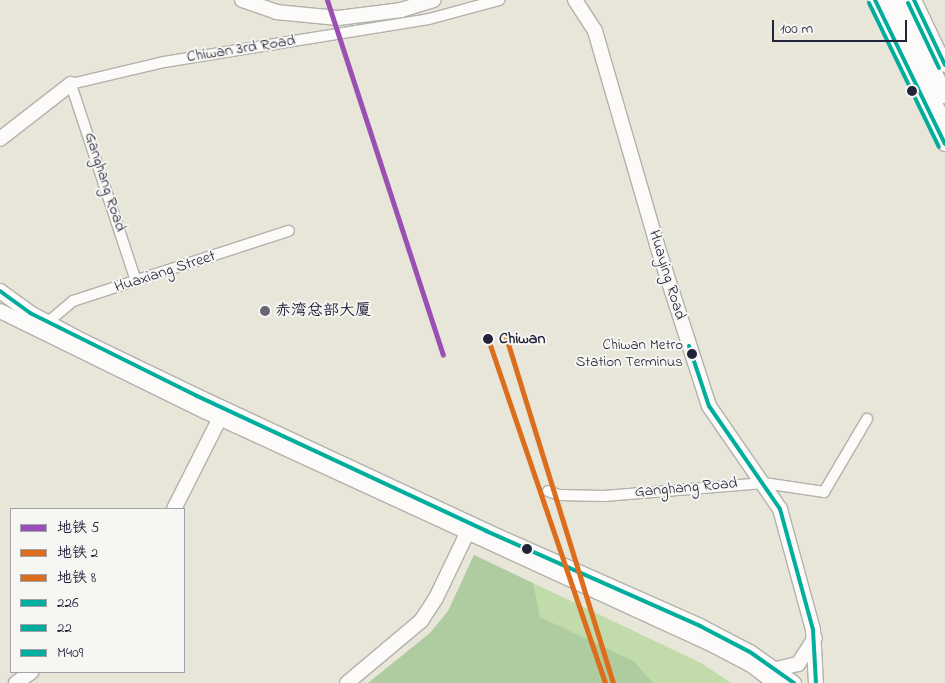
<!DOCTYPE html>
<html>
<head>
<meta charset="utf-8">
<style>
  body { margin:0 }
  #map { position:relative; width:945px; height:683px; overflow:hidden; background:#e8e5d9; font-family:"Indie Flower","LXGW WenKai TC",sans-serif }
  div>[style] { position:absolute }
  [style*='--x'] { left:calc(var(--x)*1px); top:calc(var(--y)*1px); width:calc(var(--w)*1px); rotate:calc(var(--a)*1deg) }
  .green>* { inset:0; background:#c1dcaa }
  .forest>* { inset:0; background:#afcba0 }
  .roads { filter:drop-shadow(1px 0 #b3b1ac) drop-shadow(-1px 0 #b3b1ac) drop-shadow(0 1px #b3b1ac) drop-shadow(0 -1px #b3b1ac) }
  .street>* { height:10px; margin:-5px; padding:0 5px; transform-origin:5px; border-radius:5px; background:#fcfbf9 }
  .secondary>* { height:14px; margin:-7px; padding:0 7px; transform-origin:7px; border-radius:7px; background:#fcfbf9 }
  .primary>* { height:15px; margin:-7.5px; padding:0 7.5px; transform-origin:7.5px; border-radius:7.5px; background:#fcfbf9 }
  .bus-1>* { height:4px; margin:-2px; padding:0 2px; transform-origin:2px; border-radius:2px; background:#01ad9c }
  .bus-2>* { height:4px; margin:-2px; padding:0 2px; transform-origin:2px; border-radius:2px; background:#01ad9c }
  .bus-3>* { height:4px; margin:-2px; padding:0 2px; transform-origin:2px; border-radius:2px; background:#01ad9c }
  .metro-1>* { height:5px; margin:-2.5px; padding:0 2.5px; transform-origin:2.5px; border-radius:2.5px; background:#9950b2 }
  .metro-2>* { height:5px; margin:-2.5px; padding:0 2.5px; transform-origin:2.5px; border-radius:2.5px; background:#db6d1c }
  .metro-3>* { height:5px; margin:-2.5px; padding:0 2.5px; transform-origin:2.5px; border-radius:2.5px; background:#db6d1c }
  .dots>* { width:14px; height:14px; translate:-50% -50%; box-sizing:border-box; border:2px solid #f6f6f2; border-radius:50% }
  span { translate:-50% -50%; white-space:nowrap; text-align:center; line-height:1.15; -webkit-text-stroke:4px #f6f6f2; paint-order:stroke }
  .bus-label { font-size:15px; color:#22223b }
  .right { translate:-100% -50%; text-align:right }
  .street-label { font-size:16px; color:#22223b }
  .poi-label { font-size:16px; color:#22223b }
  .left { translate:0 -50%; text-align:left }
  .stop-label { font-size:16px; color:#22223b; font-weight:700 }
  .legend { position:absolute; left:10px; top:508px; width:175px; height:165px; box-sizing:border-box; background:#f6f6f2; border:1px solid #a1a1a9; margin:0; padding:6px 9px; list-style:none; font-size:15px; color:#22223b }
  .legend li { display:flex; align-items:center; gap:10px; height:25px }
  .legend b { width:25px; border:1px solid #a1a1a9 }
  .scale { position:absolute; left:772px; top:20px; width:135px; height:22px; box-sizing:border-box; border:2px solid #22223b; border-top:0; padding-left:6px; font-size:15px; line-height:18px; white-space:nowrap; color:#22223b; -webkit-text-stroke:4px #f6f6f2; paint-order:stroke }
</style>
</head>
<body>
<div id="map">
  <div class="green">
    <div style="clip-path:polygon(533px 583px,701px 663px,731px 683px,653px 683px,634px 661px,539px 617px)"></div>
  </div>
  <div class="forest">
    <div style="clip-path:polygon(474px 555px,533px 583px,540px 617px,634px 661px,653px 683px,368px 683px,430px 633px,448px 611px)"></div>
  </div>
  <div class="roads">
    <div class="street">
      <div style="--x:136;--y:281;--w:207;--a:-108.3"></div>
      <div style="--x:71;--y:84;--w:96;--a:-13.3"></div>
      <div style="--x:164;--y:62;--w:268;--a:-9.2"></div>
      <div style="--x:429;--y:19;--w:73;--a:-15.2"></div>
      <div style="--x:48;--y:322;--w:33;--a:-40"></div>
      <div style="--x:73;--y:301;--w:227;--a:-18"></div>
      <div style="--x:548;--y:491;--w:12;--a:20"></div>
      <div style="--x:559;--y:495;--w:45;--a:1.3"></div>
      <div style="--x:604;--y:496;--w:161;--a:-4.6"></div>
      <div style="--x:764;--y:483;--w:61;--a:8.5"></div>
      <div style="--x:824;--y:492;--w:85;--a:-59.5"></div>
    </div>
    <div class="secondary">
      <div style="--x:242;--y:0;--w:36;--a:19"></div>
      <div style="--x:276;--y:12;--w:62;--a:5.5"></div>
      <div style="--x:338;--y:18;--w:64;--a:-7.2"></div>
      <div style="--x:401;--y:10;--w:34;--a:-17"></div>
      <div style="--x:575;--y:0;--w:37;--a:57"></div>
      <div style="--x:595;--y:31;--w:223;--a:73.8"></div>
      <div style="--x:657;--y:245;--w:169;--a:72.1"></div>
      <div style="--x:709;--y:406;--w:125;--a:55.4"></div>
      <div style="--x:780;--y:509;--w:125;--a:74.7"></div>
      <div style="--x:813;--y:630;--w:53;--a:86.8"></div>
      <div style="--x:875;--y:0;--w:160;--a:64.1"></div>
      <div style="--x:914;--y:0;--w:72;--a:64.5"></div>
      <div style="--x:0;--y:139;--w:90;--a:-37.8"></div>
      <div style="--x:0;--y:291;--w:37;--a:36"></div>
      <div style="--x:30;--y:313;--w:58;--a:27.9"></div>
      <div style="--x:81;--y:340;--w:129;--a:25.8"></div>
      <div style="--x:197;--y:396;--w:319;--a:25"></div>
      <div style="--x:486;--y:531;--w:234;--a:23.9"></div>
      <div style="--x:700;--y:626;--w:56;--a:27.5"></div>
      <div style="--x:750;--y:652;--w:54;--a:35.2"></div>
      <div style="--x:0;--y:311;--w:227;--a:26.1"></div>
      <div style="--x:204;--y:411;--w:560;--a:24.69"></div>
      <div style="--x:713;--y:645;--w:43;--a:27.8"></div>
      <div style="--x:751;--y:665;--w:30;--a:37"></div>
      <div style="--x:174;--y:509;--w:109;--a:-63.2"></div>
      <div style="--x:776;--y:669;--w:23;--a:-13"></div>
      <div style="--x:798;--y:664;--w:31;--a:-57"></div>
      <div style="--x:16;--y:683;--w:19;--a:-36"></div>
      <div style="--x:347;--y:683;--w:97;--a:-40"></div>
      <div style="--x:421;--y:621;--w:27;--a:-57"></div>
      <div style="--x:436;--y:598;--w:79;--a:-64.4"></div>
    </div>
    <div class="primary">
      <div style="--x:885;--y:0;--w:140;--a:64.5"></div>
      <div style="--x:899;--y:0;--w:106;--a:64.2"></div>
    </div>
  </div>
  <div class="bus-1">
    <div style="--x:0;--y:291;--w:37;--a:36"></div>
    <div style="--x:30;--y:313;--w:186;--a:26.4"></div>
    <div style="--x:197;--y:396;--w:319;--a:25"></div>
    <div style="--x:486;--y:531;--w:234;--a:23.9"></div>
    <div style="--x:700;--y:626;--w:56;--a:27.5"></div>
    <div style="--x:750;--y:652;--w:54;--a:35.2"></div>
    <div style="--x:689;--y:346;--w:63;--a:71.6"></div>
    <div style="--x:709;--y:406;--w:125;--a:55.4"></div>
    <div style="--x:780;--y:509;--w:125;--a:74.7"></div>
    <div style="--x:813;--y:630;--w:53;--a:86.8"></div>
  </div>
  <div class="bus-2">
    <div style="--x:875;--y:0;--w:160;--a:64.1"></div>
    <div style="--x:914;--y:0;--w:72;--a:64.5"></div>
  </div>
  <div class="bus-3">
    <div style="--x:869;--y:3;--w:160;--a:64.1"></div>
    <div style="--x:908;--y:3;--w:72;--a:64.5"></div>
  </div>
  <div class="metro-1">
    <div style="--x:327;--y:0;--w:373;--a:71.9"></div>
  </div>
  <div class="metro-2">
    <div style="--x:505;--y:334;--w:365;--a:72.8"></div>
  </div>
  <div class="metro-3">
    <div style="--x:488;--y:339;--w:363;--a:71.2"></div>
  </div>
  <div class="dots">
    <div style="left:912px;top:91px;background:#22223b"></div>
    <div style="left:265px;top:311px;background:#676672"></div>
    <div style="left:488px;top:339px;background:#22223b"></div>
    <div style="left:692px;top:354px;background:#22223b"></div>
    <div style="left:527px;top:549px;background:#22223b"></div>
  </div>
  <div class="bus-label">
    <span class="right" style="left:683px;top:354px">Chiwan Metro<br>Station Terminus</span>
  </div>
  <div class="street-label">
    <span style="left:241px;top:49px;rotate:-9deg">Chiwan 3rd Road</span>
    <span style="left:105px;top:182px;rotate:72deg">Ganghang Road</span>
    <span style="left:165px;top:272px;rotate:-18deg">Huaxiang Street</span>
    <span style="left:667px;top:275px;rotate:73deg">Huaying Road</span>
    <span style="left:686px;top:488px;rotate:-5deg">Ganghang Road</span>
  </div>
  <div class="poi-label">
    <span class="left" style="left:275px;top:311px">赤湾总部大厦</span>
  </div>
  <div class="stop-label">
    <span class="left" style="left:499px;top:339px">Chiwan</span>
  </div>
  <ul class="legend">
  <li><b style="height:6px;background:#9950b2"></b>地铁 5</li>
  <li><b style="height:6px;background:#db6d1c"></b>地铁 2</li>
  <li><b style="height:6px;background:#db6d1c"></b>地铁 8</li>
  <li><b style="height:6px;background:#01ad9c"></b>226</li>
  <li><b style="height:6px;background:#01ad9c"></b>22</li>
  <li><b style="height:6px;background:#01ad9c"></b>M409</li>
  </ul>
  <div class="scale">100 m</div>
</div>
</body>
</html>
